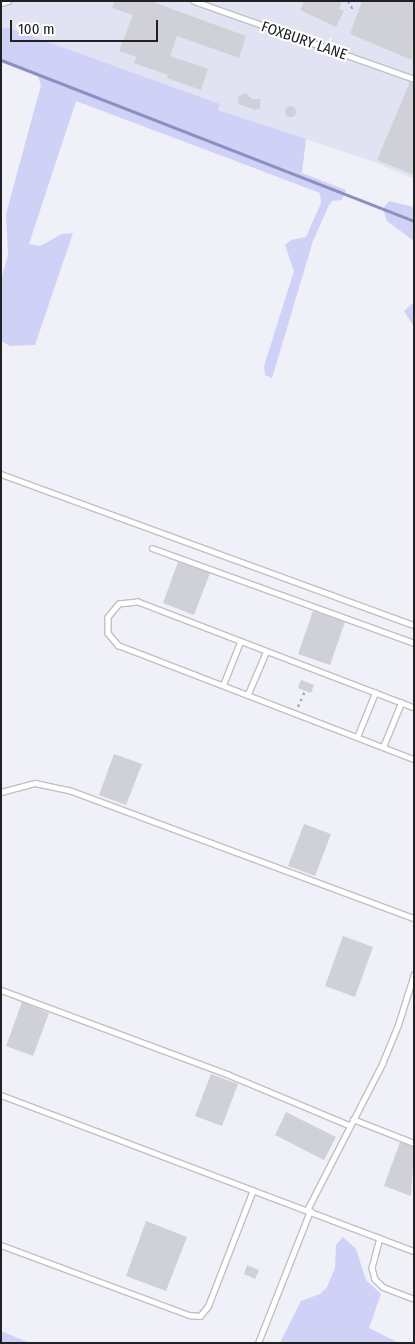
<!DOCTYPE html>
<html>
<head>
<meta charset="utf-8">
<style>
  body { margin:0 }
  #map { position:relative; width:415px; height:1344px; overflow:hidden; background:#f0f0f8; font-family:"Fira Sans Condensed",sans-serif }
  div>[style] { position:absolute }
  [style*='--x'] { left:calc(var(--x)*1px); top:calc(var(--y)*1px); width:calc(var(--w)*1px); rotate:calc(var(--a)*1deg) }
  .built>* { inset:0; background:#e2e3f2 }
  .green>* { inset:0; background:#cfd1f7 }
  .stream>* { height:3px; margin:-1.5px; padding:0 1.5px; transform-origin:1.5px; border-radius:1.5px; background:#8d8fc0 }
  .building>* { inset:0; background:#d0d0d8 }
  .round { border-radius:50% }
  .path>* { height:2px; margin-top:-1px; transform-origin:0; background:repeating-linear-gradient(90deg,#a1a1a8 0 2.5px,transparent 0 6.5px) }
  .roads { filter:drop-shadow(1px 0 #bfc0c7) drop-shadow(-1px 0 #bfc0c7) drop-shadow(0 1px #bfc0c7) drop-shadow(0 -1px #bfc0c7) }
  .lane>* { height:4.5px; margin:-2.25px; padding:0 2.25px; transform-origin:2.25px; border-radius:2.25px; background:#fff }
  span { translate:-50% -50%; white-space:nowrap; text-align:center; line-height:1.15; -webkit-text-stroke:4px #fff; paint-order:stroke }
  .street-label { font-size:15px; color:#212124 }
  .frame { position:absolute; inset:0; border:2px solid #212124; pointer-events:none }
  .scale { position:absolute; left:10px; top:20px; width:148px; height:22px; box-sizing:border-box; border:2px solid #212124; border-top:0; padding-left:6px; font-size:15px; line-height:18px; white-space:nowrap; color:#212124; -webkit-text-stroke:4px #fff; paint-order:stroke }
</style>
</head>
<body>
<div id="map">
  <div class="built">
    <div style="clip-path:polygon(1px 1px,414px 1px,414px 179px,372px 161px,218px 110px,220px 104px,69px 50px,6px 27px,1px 29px)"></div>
  </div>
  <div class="green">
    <div style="clip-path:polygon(6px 27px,220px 104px,218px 110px,306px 139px,302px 173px,346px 190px,342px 200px,332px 201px,329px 205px,313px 241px,272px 378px,265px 375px,264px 366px,294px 271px,285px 245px,291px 240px,306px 237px,321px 203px,320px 193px,76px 101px,29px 244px,40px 246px,62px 234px,73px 233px,35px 345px,10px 346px,1px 341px,1px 280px,8px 255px,6px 214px,41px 85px,37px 74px,1px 60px,1px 29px)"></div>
    <div style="clip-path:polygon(389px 201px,414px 207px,414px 241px,387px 221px,383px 209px)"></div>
    <div style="clip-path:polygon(414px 302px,414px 327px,404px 311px)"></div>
    <div style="clip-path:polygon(343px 1237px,356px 1249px,366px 1280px,381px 1294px,369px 1328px,399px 1343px,280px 1343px,301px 1301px,320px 1294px,327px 1287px,335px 1268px,336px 1245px)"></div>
    <div style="clip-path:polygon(1px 1331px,30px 1343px,1px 1343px)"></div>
  </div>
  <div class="stream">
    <div style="--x:1;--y:60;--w:443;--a:21.3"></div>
  </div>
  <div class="building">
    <div style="clip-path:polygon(115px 1px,150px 1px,246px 36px,239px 58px,177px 36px,170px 56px,208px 69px,201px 90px,167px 78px,168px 75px,134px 63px,137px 57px,119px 51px,133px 15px,112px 8px)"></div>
    <div style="clip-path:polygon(304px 1px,342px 1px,339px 9px,344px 11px,336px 27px,300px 10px)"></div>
    <div style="clip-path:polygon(362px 1px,414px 1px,412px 60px,350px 34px)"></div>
    <div style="clip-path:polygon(410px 82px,414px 83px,414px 175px,377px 160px)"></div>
    <div style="clip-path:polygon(245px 93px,252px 99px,261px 99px,260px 108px,255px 110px,239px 104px,238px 97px)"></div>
    <div class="round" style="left:284.5px;top:105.5px;width:11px;height:11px"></div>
    <div style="clip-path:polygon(178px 562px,210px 573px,194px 615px,163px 603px)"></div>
    <div style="clip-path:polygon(313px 611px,345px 622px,330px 665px,298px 654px)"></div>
    <div style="clip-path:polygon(301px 680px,314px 685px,311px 693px,298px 688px)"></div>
    <div style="clip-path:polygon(114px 754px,142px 764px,126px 805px,99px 795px)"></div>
    <div style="clip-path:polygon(304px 824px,331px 834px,315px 876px,288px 866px)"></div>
    <div style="clip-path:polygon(343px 936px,373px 947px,355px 997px,325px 986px)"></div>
    <div style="clip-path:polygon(22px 1002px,49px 1013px,33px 1056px,6px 1046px)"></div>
    <div style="clip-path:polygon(211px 1074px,238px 1084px,222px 1126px,195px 1116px)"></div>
    <div style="clip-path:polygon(286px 1112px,336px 1137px,324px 1160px,275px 1135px)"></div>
    <div style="clip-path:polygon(400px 1142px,414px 1147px,411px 1196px,384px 1186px)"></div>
    <div style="clip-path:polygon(146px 1221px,187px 1237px,166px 1291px,126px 1276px)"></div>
    <div style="clip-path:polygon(247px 1265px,259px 1270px,255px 1279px,244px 1274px)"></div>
  </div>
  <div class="path">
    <div style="--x:348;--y:1;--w:10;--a:61"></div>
    <div style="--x:298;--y:707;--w:17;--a:-66"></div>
  </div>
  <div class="roads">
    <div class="lane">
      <div style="--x:194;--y:1;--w:233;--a:19.5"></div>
      <div style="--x:1;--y:3;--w:7;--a:-16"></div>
      <div style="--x:1;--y:474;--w:440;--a:20.1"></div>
      <div style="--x:152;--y:548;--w:279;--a:19.9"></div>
      <div style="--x:223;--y:685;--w:46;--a:-68.4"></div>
      <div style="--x:248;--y:694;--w:46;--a:-66.8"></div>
      <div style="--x:414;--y:708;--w:296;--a:-159"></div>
      <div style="--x:138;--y:602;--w:19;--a:174"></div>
      <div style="--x:119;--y:604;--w:17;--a:130"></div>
      <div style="--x:108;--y:617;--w:16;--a:90"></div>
      <div style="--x:108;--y:633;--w:16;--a:50"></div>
      <div style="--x:118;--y:645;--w:317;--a:21.1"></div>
      <div style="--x:357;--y:737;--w:48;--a:-67.8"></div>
      <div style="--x:383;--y:747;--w:48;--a:-67.8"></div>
      <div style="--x:1;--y:792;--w:35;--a:-15"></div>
      <div style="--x:35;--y:783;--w:35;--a:12"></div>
      <div style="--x:69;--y:790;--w:368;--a:20.4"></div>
      <div style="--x:1;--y:990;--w:241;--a:20.4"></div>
      <div style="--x:227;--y:1074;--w:132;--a:22.7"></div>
      <div style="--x:1;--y:1095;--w:441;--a:20.7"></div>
      <div style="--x:353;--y:1119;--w:66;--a:21.5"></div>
      <div style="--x:307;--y:1210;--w:164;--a:-62.8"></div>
      <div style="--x:382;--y:1064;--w:42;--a:-67.7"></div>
      <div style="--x:398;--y:1025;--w:53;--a:-72.6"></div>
      <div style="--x:380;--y:1238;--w:31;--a:105"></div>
      <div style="--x:372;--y:1268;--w:11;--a:75"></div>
      <div style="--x:375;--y:1279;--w:11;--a:45"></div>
      <div style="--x:383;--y:1287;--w:31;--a:21"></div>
      <div style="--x:1;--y:1245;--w:201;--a:20.4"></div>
      <div style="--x:189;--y:1315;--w:11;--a:5"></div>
      <div style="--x:200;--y:1316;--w:13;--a:-51"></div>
      <div style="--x:208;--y:1306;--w:124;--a:-68.8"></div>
      <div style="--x:258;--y:1343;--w:142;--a:-68.5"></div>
    </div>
  </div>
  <div class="street-label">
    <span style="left:304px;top:41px;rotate:19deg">FOXBURY LANE</span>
  </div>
  <div class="frame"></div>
  <div class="scale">100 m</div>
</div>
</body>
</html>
